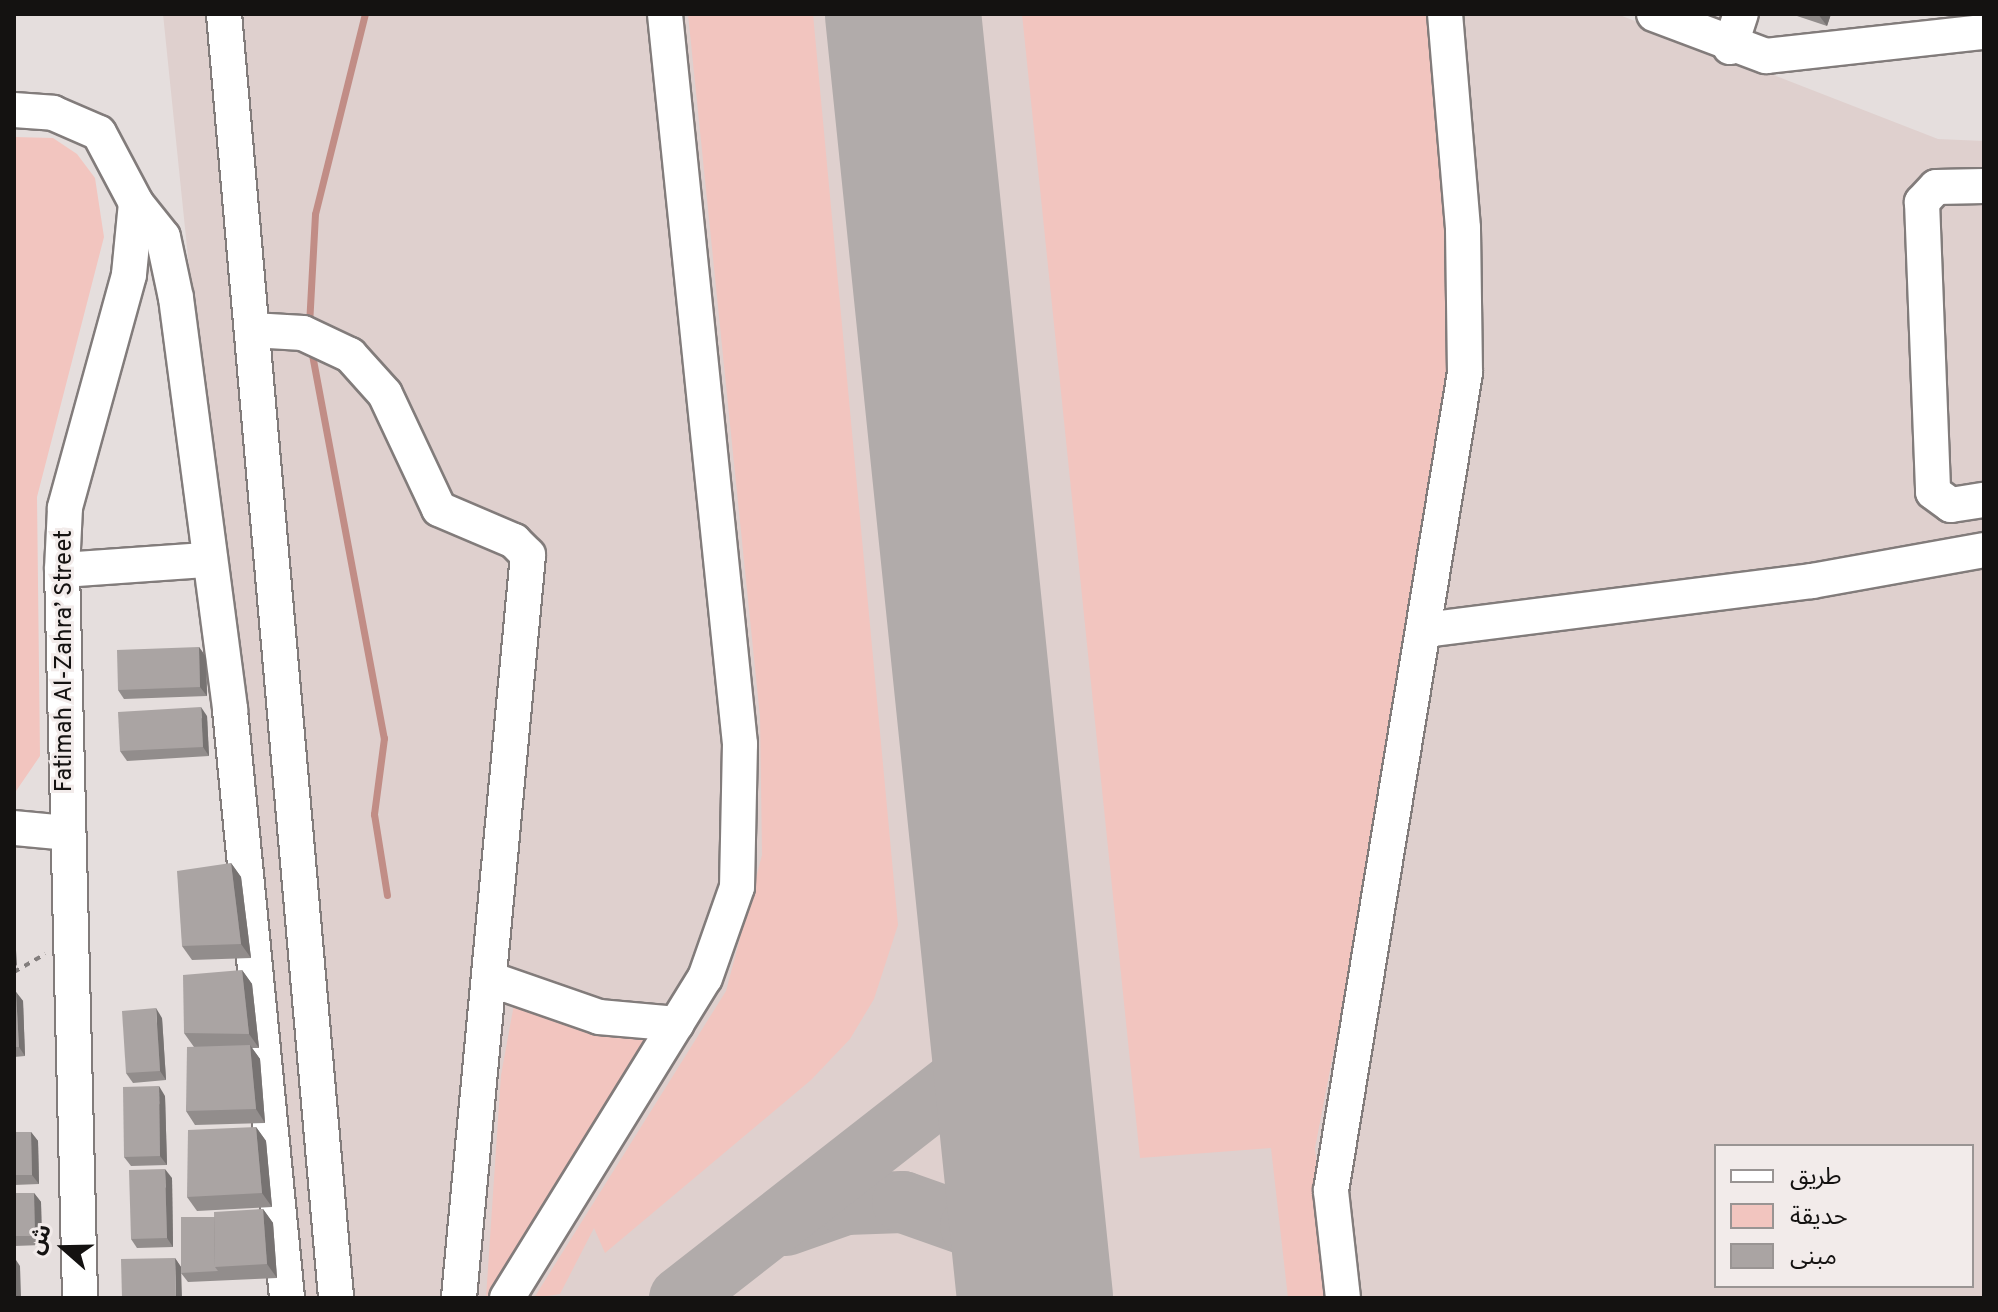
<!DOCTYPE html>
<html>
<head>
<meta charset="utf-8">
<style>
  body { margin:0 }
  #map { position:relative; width:1998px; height:1312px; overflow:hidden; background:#e5dedd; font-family:Overpass,"Noto Sans Arabic",sans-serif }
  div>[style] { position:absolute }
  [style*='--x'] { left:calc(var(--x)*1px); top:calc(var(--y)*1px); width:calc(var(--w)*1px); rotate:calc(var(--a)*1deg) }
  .built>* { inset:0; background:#dfd0ce }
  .green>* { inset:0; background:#f2c5bf }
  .stream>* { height:7px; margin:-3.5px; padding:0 3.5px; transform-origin:3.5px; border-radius:3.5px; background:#c18d86 }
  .taxiway>* { height:62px; margin:-31px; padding:0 31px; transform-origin:31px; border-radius:31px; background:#b1abaa }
  .runway>* { height:156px; margin:-78px; padding:0 78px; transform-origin:78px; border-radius:78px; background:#b1abaa }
  .path>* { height:4px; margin-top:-2px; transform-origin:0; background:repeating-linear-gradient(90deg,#837e7d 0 6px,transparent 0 12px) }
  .roads { filter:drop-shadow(2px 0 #827c7b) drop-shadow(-2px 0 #827c7b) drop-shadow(0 2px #827c7b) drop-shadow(0 -2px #827c7b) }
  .minor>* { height:34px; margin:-17px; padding:0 17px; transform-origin:17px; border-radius:17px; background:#fff }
  .wall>* { inset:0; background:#928d8c }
  .shaded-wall>* { inset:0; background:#777372 }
  .building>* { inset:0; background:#aaa4a3 }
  span { translate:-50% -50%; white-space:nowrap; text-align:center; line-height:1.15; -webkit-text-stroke:6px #f2ebea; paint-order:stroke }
  .street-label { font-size:24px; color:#141211 }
  .frame { position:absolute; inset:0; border:16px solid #141211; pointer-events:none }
  .legend { position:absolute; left:1714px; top:1144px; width:260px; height:144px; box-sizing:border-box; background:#f2ebea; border:2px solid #999493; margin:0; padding:10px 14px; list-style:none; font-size:24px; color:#141211 }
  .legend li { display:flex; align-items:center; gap:16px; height:40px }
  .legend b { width:40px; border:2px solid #999493 }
  .north { position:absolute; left:24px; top:1208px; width:80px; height:80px; -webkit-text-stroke:6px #f2ebea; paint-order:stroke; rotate:290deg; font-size:22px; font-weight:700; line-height:32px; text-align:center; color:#141211 }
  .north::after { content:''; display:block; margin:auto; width:28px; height:36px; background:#141211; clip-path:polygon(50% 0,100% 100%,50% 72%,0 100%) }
</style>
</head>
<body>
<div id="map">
  <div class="built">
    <div style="clip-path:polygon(evenodd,163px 14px,1617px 14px,1938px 139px,1984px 141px,1984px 1298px,295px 1298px,163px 14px,1716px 1146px,1972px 1146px,1972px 1286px,1716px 1286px,1716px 1146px)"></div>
  </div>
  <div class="green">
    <div style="clip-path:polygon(688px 14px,813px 14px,898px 925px,874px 999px,850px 1039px,811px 1080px,605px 1253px,594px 1228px,560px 1294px,534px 1298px,726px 991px,762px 855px,760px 717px)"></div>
    <div style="clip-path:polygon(1022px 14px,1448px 14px,1471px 337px,1315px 1148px,1330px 1298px,1288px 1298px,1271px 1148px,1140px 1158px)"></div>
    <div style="clip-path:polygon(14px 137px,53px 138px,77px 154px,95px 178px,104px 237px,37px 497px,40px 756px,14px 794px)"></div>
    <div style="clip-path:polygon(515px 999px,661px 1029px,513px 1298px,486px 1298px,501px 1075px)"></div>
  </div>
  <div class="stream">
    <div style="--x:309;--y:325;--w:111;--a:-86.9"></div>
    <div style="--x:315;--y:214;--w:206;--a:-76"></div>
    <div style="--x:311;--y:349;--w:396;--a:79.4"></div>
    <div style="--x:384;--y:738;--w:77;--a:97.5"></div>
    <div style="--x:374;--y:814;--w:82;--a:80.9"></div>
  </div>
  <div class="taxiway">
    <div style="--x:786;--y:1225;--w:64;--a:-19.3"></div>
    <div style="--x:846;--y:1204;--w:57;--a:-2"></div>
    <div style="--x:903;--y:1202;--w:72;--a:19.4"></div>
    <div style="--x:971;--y:1226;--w:74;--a:34.5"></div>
    <div style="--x:680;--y:1298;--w:417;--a:-38"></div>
  </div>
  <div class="runway">
    <div style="--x:903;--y:14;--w:1291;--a:84.13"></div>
  </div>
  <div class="path">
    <div style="--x:14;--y:972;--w:36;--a:-30"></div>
  </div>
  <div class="roads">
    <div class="minor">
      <div style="--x:224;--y:14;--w:1289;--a:85.01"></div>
      <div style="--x:1654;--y:14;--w:120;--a:20.6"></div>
      <div style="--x:1766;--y:56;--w:219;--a:-6.3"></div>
      <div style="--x:1730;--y:47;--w:35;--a:-72"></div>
      <div style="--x:14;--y:110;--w:39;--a:4"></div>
      <div style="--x:53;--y:113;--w:50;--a:23.5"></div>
      <div style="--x:99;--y:133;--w:79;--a:62.1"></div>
      <div style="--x:136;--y:203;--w:72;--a:95.6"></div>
      <div style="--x:129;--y:275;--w:242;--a:105.4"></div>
      <div style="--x:65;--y:508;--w:62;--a:92.8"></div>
      <div style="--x:62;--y:570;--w:728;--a:88.58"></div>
      <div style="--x:1984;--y:186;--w:48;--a:178.8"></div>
      <div style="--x:1936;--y:187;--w:21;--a:133"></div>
      <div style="--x:1922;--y:202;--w:290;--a:87.8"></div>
      <div style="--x:1933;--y:492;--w:22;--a:36"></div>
      <div style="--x:1951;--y:505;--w:33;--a:-9"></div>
      <div style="--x:136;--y:203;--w:43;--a:51.5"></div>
      <div style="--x:163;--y:237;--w:62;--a:78"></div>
      <div style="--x:176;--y:298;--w:416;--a:82.5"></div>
      <div style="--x:230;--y:710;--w:591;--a:84.46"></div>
      <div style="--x:252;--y:330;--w:51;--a:3.4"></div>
      <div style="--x:303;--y:333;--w:52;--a:25.1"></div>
      <div style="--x:350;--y:355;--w:52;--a:48.1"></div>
      <div style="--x:385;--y:394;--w:127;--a:64.8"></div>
      <div style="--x:439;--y:509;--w:82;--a:23.1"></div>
      <div style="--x:514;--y:541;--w:20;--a:45"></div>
      <div style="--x:528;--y:555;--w:746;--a:95.31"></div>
      <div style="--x:62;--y:570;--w:144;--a:-4"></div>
      <div style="--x:1425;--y:630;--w:390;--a:-7.2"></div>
      <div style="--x:1812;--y:581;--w:175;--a:-10.2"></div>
      <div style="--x:14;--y:828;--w:54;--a:5.3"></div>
      <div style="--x:490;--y:979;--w:115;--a:19.2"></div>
      <div style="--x:599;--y:1017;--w:78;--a:5.1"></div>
      <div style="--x:507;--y:1298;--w:376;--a:-58.3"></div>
      <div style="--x:705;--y:978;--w:96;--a:-70.6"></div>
      <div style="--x:737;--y:887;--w:143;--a:-88.8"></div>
      <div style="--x:740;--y:744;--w:734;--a:-95.87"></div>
      <div style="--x:1343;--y:1298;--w:108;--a:-96.4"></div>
      <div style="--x:1331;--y:1191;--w:829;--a:-80.7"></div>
      <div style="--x:1465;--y:373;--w:145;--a:-90.8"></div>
      <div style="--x:1463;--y:228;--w:215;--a:-94.8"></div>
    </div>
  </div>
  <div class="wall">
    <div style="clip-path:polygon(1791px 14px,1831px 14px,1827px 26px)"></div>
    <div style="clip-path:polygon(199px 647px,206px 657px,207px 696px,124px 699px,118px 690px)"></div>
    <div style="clip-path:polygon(207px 716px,209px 756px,127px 761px,120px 751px)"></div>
    <div style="clip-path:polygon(231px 863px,241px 877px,251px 958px,192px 960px,182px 946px)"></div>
    <div style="clip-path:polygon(242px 970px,252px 984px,259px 1048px,252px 1048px,260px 1059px,265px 1123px,195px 1125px,186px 1111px,194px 1047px,184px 1033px)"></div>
    <div style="clip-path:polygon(14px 992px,16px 992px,23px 1001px,25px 1056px,14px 1057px)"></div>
    <div style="clip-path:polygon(162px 1018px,166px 1080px,133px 1083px,126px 1073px)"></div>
    <div style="clip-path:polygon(165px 1096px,167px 1165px,131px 1166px,124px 1157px)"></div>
    <div style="clip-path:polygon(256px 1127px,266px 1141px,272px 1207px,197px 1211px,187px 1197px)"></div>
    <div style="clip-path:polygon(14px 1132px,31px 1132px,38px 1141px,39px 1184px,14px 1185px)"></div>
    <div style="clip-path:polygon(172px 1178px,173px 1247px,137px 1248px,131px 1239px)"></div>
    <div style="clip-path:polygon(14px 1193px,34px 1193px,41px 1202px,42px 1245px,14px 1246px)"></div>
    <div style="clip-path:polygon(263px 1209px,273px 1223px,277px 1278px,188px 1282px,181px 1273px,175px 1258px,181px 1267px,214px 1217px)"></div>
  </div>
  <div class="shaded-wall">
    <div style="clip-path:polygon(1818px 14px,1831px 14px,1827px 26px)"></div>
    <div style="clip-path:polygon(199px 647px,206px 657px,207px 696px,200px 687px)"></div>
    <div style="clip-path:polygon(201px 707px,207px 716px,209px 756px,203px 747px)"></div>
    <div style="clip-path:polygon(231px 863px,241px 877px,251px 958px,241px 944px)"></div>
    <div style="clip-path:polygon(14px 917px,17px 966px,14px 962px)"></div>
    <div style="clip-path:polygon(242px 970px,252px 984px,259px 1048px,249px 1034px)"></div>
    <div style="clip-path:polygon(16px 992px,23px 1001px,25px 1056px,19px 1047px)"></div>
    <div style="clip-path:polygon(156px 1008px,162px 1018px,166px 1080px,160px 1071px)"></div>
    <div style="clip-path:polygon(250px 1045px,260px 1059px,265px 1123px,256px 1109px)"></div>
    <div style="clip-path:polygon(159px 1086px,165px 1096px,167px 1165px,160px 1156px)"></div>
    <div style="clip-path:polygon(256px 1127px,266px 1141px,272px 1207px,262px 1193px)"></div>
    <div style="clip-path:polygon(31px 1132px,38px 1141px,39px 1184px,32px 1175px)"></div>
    <div style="clip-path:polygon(165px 1169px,172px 1178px,173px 1247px,167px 1238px)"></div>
    <div style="clip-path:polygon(34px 1193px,41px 1202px,42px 1245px,35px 1236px)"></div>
    <div style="clip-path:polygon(263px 1209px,273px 1223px,277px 1278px,267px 1264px)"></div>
    <div style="clip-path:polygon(14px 1257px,20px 1266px,21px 1298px,15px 1298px)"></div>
    <div style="clip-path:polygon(175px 1258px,181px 1267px,182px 1298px,176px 1298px)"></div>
  </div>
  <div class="building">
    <div style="clip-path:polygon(199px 647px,200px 687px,118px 690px,117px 650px)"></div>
    <div style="clip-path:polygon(201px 707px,203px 747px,120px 751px,118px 712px)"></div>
    <div style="clip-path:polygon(231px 863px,241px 944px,182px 946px,177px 871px)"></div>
    <div style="clip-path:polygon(242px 970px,249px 1034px,184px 1033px,183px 975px)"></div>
    <div style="clip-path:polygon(14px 992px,16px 992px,19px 1047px,14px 1047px)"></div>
    <div style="clip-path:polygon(156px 1008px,160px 1071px,126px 1073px,122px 1011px)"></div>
    <div style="clip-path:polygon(250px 1045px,256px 1109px,186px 1111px,187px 1047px)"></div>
    <div style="clip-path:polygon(159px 1086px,160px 1156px,124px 1157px,123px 1087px)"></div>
    <div style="clip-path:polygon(256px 1127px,262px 1193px,187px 1197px,188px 1130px)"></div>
    <div style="clip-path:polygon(14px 1132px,31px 1132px,32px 1175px,14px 1175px)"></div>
    <div style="clip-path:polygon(165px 1169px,167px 1238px,131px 1239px,129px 1170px)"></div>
    <div style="clip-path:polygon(14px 1193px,34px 1193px,35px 1236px,14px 1236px)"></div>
    <div style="clip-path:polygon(263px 1209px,267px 1264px,215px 1267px,214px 1212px)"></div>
    <div style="clip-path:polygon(181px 1217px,214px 1217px,215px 1267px,218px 1271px,181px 1273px)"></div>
    <div style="clip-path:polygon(175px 1258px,176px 1298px,122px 1298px,121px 1259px)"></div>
  </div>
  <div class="street-label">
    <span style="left:66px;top:661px;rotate:-90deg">Fatimah Al-Zahra’ Street</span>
  </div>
  <div class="frame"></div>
  <ul class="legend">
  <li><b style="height:10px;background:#fff"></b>طريق</li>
  <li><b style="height:22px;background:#f2c5bf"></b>حديقة</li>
  <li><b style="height:22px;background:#aaa4a3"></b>مبنى</li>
  </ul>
  <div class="north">ش</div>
</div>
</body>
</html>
